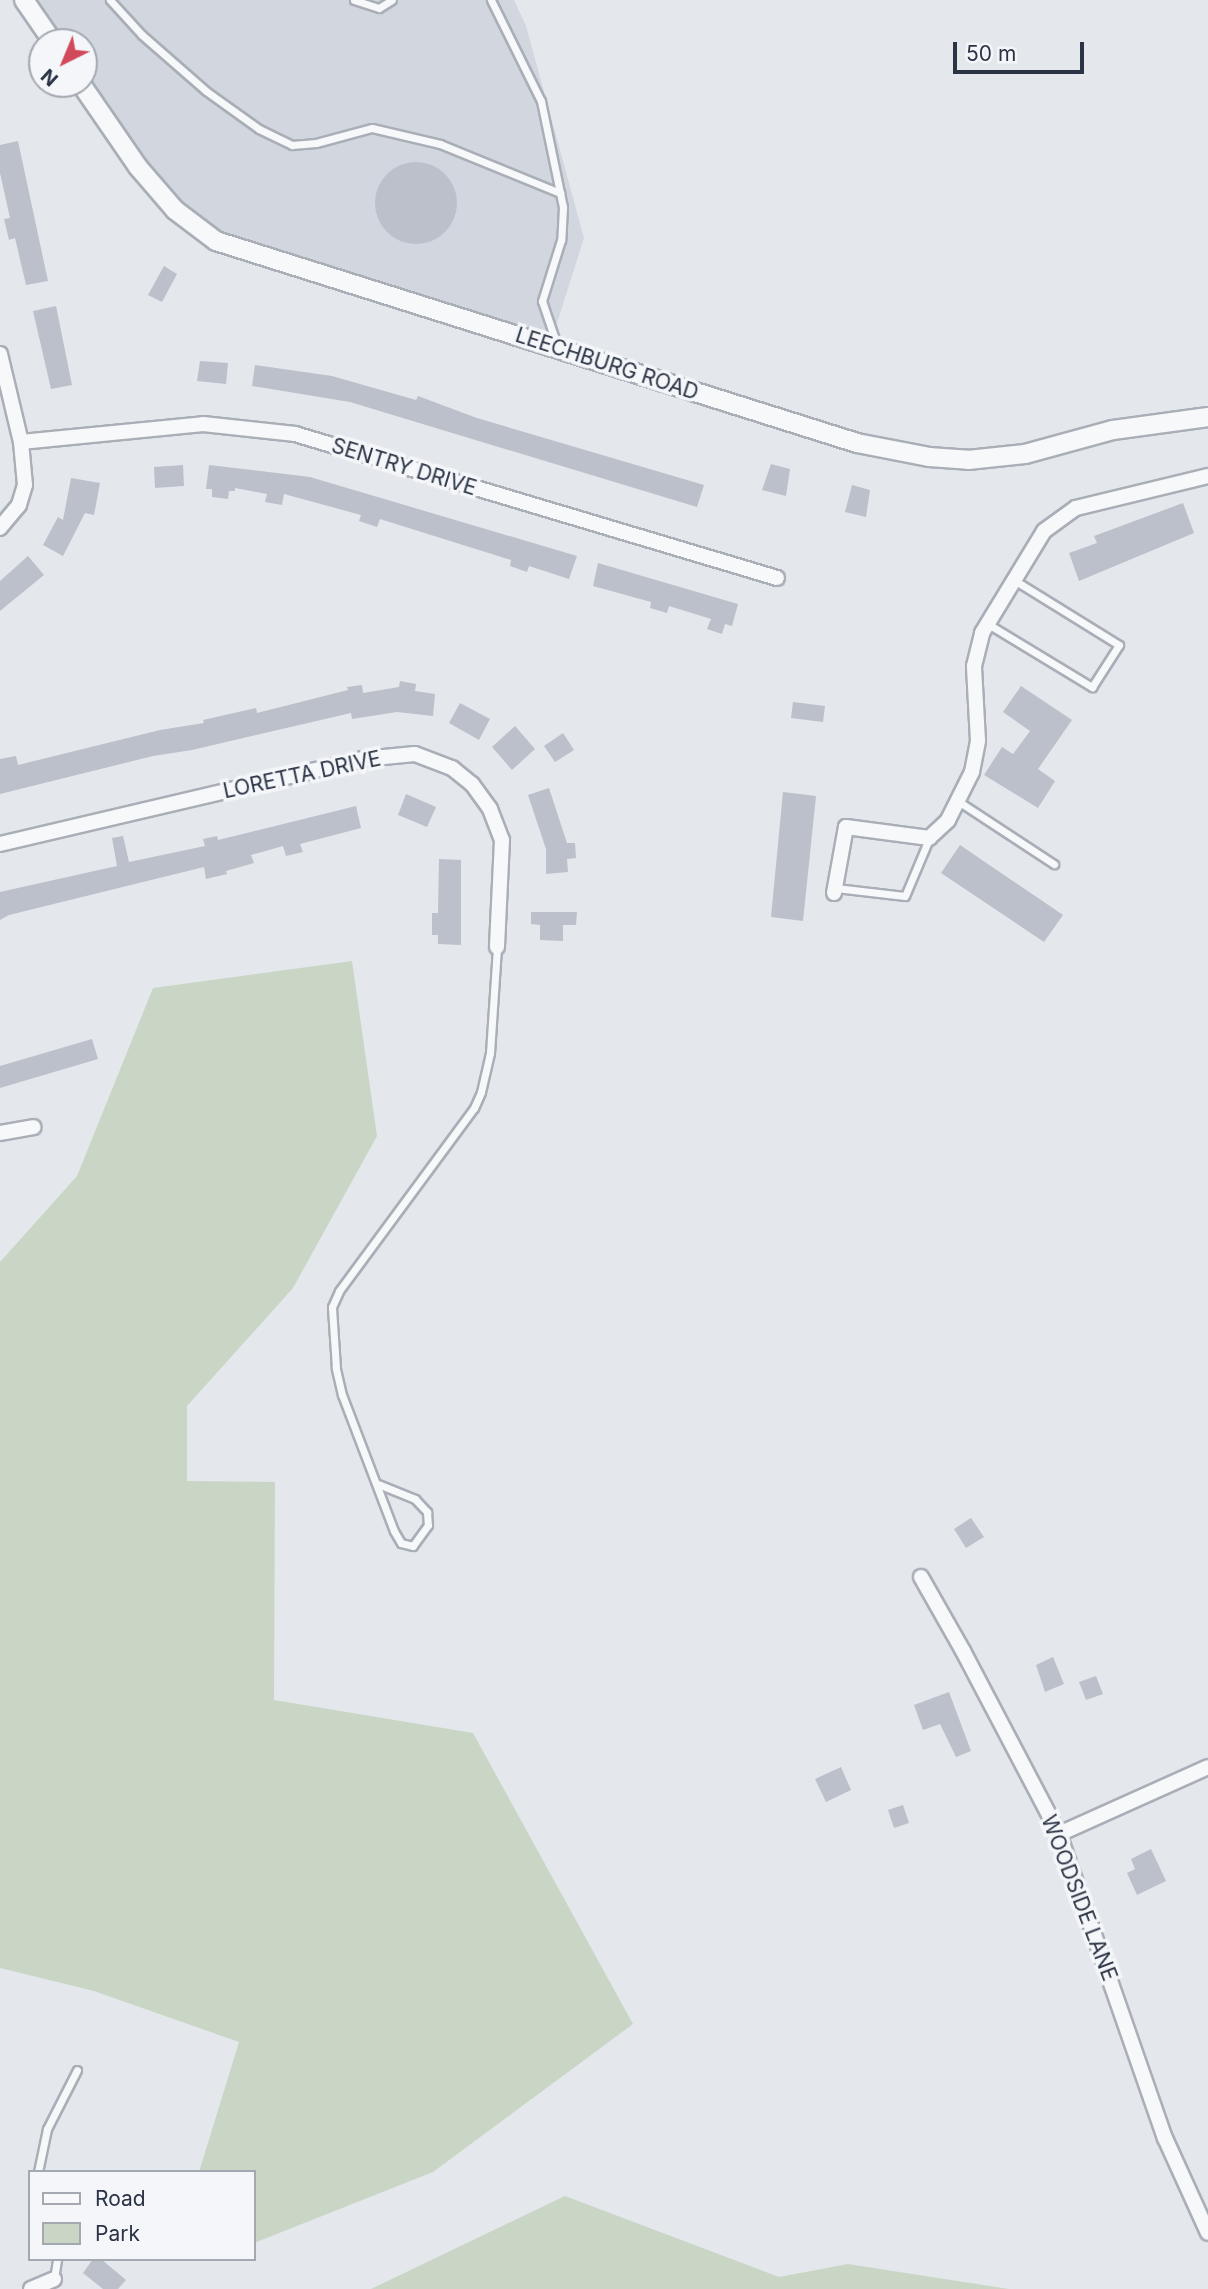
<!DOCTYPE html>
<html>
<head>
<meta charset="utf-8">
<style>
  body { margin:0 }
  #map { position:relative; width:1208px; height:2289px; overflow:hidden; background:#e4e7ec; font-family:Inter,sans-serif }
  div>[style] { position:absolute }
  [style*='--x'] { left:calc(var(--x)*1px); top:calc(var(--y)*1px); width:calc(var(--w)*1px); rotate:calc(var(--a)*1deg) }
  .built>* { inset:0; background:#d2d6de }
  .green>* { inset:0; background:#c9d6c5 }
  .building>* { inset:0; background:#bbc0ca }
  .round { border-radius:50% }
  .roads { filter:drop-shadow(2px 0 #a9aeb7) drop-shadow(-2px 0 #a9aeb7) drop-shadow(0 2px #a9aeb7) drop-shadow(0 -2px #a9aeb7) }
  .service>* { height:7px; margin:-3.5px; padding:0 3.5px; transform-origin:3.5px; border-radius:3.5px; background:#f7f8fa }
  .minor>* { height:14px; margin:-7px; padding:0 7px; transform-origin:7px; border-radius:7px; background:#f7f8fa }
  .tertiary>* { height:18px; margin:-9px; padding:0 9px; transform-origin:9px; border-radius:9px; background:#f7f8fa }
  span { translate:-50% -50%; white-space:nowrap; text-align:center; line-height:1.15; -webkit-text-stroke:7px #f4f6f9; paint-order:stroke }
  .street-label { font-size:21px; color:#2b3445 }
  .legend { position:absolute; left:28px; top:2170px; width:228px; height:91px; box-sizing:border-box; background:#f4f6f9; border:2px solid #a4a8b1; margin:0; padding:9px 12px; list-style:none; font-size:21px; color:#2b3445 }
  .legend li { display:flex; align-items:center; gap:14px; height:35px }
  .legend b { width:35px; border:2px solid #a4a8b1 }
  .north { position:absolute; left:28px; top:28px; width:70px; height:70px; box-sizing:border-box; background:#f4f6f9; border:2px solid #a4a8b1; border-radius:50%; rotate:223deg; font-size:19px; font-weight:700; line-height:28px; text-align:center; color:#2b3445 }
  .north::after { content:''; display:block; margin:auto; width:24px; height:32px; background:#d1495b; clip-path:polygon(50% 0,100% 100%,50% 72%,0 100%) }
  .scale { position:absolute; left:953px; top:42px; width:131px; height:32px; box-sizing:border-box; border:4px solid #2b3445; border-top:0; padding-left:9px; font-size:21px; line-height:24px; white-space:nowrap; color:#2b3445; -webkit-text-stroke:5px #f4f6f9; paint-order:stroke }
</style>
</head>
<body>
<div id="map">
  <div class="built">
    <div style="clip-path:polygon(24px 0,514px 0,526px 26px,584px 238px,550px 345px,195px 225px,138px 167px,84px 84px,84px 42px,53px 42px)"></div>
  </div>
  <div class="green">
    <div style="clip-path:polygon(352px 961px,377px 1136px,293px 1288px,187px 1406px,187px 1481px,275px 1482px,274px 1700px,473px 1733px,633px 2024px,433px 2172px,254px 2243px,254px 2172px,199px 2172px,239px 2042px,94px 1991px,0 1968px,0 1262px,77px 1176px,153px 988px)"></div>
    <div style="clip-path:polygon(565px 2196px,779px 2277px,848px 2264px,1009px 2289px,371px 2289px)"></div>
  </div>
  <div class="building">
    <div style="clip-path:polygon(18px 141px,48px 281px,26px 285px,15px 238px,9px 240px,4px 219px,10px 218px,0 173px,0 145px)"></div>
    <div class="round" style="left:375px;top:162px;width:82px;height:82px"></div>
    <div style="clip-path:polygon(164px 266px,177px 274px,162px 302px,148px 295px)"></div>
    <div style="clip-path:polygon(56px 306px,72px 385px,51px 389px,33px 311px)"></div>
    <div style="clip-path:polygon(200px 361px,228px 363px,226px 384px,197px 381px)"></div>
    <div style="clip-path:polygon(255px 365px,332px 376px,416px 400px,418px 396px,477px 418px,704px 485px,697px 507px,350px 402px,252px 386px)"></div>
    <div style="clip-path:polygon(771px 464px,790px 469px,786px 496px,762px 490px)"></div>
    <div style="clip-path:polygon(183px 465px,184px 486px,155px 488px,154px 467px)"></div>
    <div style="clip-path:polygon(209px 465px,310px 477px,577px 556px,569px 579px,529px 566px,527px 572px,510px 566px,511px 560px,380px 519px,377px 527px,359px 521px,361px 515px,284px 494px,282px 505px,265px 502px,267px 494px,235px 488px,235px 491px,229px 491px,228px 499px,212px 497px,212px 489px,206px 489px)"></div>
    <div style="clip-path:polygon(71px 478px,100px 483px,94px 515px,85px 513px,63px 556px,43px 545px,58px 517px,63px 520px)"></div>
    <div style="clip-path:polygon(852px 485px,870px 490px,866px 517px,845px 512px)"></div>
    <div style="clip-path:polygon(1183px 503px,1194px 533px,1079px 581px,1069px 553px,1097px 543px,1094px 536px)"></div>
    <div style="clip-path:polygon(28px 556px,44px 575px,0 611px,0 581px)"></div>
    <div style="clip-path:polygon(598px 563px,738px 604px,732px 626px,725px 624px,722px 634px,707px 629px,711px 619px,669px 606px,667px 613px,650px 608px,651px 602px,593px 586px)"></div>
    <div style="clip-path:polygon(400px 681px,416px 684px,415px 691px,435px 694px,433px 716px,397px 712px,352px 719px,351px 713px,192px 750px,153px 756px,0 794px,0 759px,16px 756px,18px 765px,160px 730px,204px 723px,203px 720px,256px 708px,257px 713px,348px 690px,347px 687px,362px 685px,363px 693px,399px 687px)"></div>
    <div style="clip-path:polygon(1021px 686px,1072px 720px,1038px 769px,1055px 781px,1038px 808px,984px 775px,1002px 747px,1013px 754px,1030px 731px,1003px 712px)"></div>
    <div style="clip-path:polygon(793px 702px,825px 706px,823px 722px,791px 718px)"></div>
    <div style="clip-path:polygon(460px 703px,490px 719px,479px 740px,449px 723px)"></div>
    <div style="clip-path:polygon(515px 726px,535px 749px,512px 770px,492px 747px)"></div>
    <div style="clip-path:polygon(563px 733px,574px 750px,555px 762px,544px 746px)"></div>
    <div style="clip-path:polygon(549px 788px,567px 843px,575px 843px,576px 858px,567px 859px,568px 872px,546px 874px,546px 849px,528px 795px)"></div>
    <div style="clip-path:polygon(783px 792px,816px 796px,803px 921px,771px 917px)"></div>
    <div style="clip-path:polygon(406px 794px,436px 807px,427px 827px,398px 815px)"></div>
    <div style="clip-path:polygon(356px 806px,361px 828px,300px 844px,303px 852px,286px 856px,283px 846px,251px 855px,254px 863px,226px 871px,227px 874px,206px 879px,204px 867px,9px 915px,0 920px,0 892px,117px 866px,112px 838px,123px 836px,129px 862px,205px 846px,203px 839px,217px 836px,218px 840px)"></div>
    <div style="clip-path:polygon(960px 845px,1063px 915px,1044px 942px,941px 873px)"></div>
    <div style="clip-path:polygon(439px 859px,461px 860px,461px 945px,438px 944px,438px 935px,432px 935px,432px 913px,438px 913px)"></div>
    <div style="clip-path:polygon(531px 912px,577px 912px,576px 925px,563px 925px,563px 941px,540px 940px,540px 925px,531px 924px)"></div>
    <div style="clip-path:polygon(92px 1039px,98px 1059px,0 1088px,0 1066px)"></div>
    <div style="clip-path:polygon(971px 1518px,984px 1537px,966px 1548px,954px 1529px)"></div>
    <div style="clip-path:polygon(1053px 1657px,1064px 1684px,1045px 1692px,1036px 1665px)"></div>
    <div style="clip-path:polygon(1096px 1676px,1103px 1694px,1086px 1700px,1079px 1682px)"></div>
    <div style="clip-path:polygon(949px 1692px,971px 1751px,956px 1757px,940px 1724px,923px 1730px,914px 1705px)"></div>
    <div style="clip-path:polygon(841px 1767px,851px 1790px,826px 1802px,815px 1779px)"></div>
    <div style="clip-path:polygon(903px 1805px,909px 1823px,894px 1828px,888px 1810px)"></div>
    <div style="clip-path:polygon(1151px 1849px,1166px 1881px,1137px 1895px,1127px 1873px,1135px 1869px,1131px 1859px)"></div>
    <div style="clip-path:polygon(93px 2259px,101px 2259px,126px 2280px,118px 2289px,103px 2289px,83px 2273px)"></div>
  </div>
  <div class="roads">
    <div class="service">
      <div style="--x:110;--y:0;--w:47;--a:47.6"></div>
      <div style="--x:142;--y:35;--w:85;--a:41.2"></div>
      <div style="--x:206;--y:91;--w:65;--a:35.6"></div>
      <div style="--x:259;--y:129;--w:37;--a:26"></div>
      <div style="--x:292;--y:145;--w:24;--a:-5"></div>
      <div style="--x:316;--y:143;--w:58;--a:-15"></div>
      <div style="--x:372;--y:128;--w:70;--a:13.2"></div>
      <div style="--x:440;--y:144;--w:130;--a:22.2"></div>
      <div style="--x:354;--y:0;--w:26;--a:18"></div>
      <div style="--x:379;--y:8;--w:15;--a:-32"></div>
      <div style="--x:491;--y:0;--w:113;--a:63.7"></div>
      <div style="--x:541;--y:101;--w:108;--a:78.3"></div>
      <div style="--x:563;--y:207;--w:33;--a:93"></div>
      <div style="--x:561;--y:240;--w:64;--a:107.3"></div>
      <div style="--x:542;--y:301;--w:50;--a:71.2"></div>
      <div style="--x:988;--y:624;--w:122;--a:31.2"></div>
      <div style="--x:1092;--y:687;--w:50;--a:-57.3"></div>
      <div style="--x:1119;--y:645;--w:123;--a:-148.2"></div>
      <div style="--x:958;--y:801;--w:115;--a:33.3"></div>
      <div style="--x:836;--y:888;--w:69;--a:6.6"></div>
      <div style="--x:905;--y:896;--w:62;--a:-67.2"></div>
      <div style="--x:378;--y:1484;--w:40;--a:22"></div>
      <div style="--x:415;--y:1499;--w:18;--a:47"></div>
      <div style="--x:427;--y:1512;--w:13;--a:86"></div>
      <div style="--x:428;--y:1525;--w:26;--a:126"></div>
      <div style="--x:413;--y:1546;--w:12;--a:-166"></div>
      <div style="--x:401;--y:1543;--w:14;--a:-120"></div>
      <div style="--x:394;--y:1531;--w:146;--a:-110.9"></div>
      <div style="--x:342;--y:1395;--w:28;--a:-103"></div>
      <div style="--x:336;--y:1368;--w:61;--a:-93.8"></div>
      <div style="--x:332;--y:1307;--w:17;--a:-66"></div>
      <div style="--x:339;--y:1291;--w:227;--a:-53.6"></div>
      <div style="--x:474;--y:1108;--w:17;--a:-66"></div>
      <div style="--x:481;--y:1092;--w:40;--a:-77"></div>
      <div style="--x:490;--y:1053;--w:106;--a:-86.2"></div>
      <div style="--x:38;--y:2172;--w:44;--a:-78.2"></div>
      <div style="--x:47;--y:2129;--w:66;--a:-63"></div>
      <div style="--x:54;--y:2279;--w:20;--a:-81"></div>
    </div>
    <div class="minor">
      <div style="--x:0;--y:354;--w:90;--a:76.6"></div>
      <div style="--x:21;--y:442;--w:43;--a:84.7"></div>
      <div style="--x:25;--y:485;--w:21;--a:107"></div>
      <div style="--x:19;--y:505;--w:30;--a:130"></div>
      <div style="--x:21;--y:442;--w:183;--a:-5.6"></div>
      <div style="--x:203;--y:424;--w:93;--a:6.2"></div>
      <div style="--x:295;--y:434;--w:503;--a:16.63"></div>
      <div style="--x:0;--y:844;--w:373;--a:-13.2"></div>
      <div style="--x:363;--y:759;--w:52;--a:-5.5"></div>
      <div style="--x:415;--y:754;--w:40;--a:21"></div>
      <div style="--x:452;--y:768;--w:26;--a:39"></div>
      <div style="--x:472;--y:784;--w:31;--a:54"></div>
      <div style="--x:490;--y:809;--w:33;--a:69"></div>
      <div style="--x:502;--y:840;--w:107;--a:92.7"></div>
      <div style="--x:834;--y:893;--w:67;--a:-79.7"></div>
      <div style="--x:846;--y:827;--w:84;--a:7.5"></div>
      <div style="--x:929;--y:838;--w:26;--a:-43"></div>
      <div style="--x:948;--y:820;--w:54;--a:-63.4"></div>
      <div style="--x:972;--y:772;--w:32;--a:-79"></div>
      <div style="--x:978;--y:741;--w:75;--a:-93.1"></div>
      <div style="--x:974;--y:666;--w:34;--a:-76"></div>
      <div style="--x:982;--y:633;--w:119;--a:-58.7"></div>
      <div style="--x:1044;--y:531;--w:39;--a:-36"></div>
      <div style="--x:1076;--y:508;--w:136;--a:-13.6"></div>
      <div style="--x:0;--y:1133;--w:34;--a:-10"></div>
      <div style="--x:921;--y:1577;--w:85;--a:60.4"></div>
      <div style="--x:963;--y:1651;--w:207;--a:62.3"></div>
      <div style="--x:1059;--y:1834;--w:322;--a:70.8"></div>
      <div style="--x:1165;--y:2138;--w:104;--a:65.6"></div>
      <div style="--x:1059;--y:1834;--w:163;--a:-24.2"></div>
      <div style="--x:31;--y:2289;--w:25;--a:-23"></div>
    </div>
    <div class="tertiary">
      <div style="--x:24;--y:0;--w:51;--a:55.4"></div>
      <div style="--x:81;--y:84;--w:101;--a:55.5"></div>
      <div style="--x:138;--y:167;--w:57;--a:49.3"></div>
      <div style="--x:175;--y:210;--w:51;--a:37.1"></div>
      <div style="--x:216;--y:241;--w:672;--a:17.49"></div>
      <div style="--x:857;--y:443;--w:73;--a:11"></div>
      <div style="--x:929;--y:457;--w:39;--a:4"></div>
      <div style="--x:968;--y:460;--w:57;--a:-6"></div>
      <div style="--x:1025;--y:454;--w:91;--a:-15.3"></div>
      <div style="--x:1113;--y:430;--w:96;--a:-7.8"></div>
    </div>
  </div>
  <div class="street-label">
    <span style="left:607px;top:364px;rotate:18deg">LEECHBURG ROAD</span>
    <span style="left:404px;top:467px;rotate:17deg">SENTRY DRIVE</span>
    <span style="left:302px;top:775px;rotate:-12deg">LORETTA DRIVE</span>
    <span style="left:1079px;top:1898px;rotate:69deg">WOODSIDE LANE</span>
  </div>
  <ul class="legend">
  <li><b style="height:9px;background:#f7f8fa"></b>Road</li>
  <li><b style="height:19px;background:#c9d6c5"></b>Park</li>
  </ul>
  <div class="north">N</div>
  <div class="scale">50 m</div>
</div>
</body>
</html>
